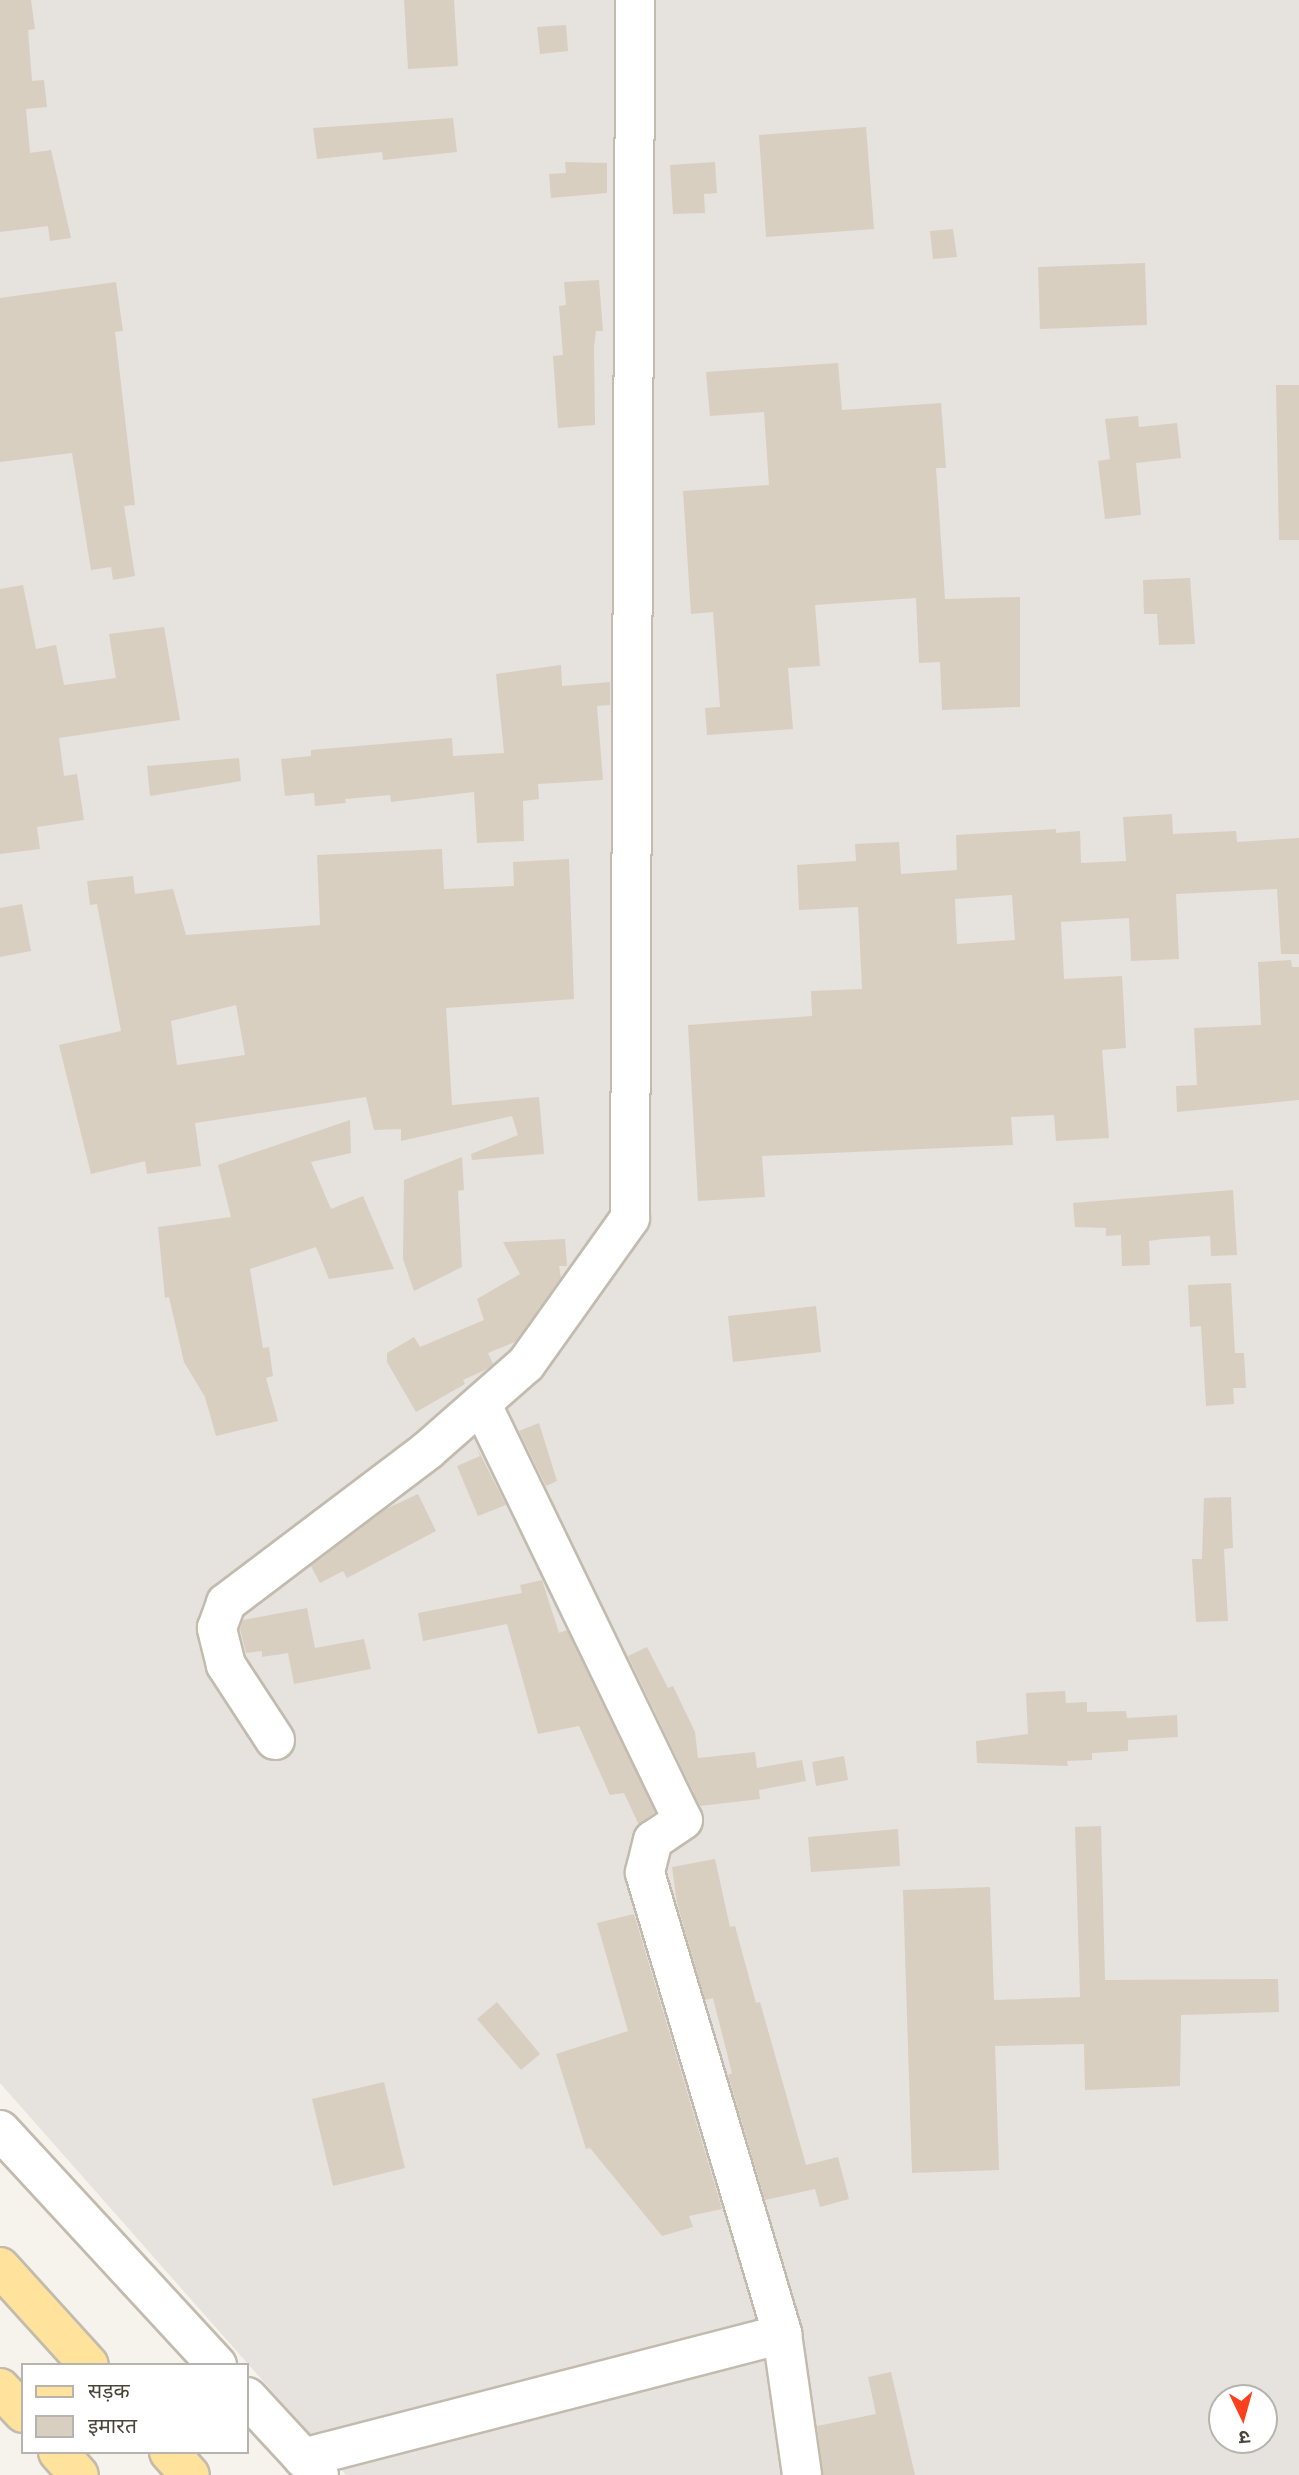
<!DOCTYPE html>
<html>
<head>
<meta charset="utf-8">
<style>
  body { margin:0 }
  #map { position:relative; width:1299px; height:2475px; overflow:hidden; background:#f6f3ec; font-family:Commissioner,"Noto Sans Devanagari",sans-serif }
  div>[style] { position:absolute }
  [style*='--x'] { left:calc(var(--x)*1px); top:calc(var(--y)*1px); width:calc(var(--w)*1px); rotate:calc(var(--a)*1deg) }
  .industrial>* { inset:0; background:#e6e2dd }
  .building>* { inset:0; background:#d8cfc1 }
  .roads { filter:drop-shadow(2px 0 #c2bbae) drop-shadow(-2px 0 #c2bbae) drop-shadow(0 2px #c2bbae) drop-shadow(0 -2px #c2bbae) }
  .minor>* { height:38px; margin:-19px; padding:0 19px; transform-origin:19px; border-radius:19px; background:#fff }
  .major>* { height:38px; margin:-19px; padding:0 19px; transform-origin:19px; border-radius:19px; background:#ffe39c }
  span { translate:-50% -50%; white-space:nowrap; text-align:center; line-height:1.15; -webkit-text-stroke:5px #fff; paint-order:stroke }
  .legend { position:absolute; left:21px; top:2363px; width:228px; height:91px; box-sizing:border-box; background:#fff; border:2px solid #b7b4b0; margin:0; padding:9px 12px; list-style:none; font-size:21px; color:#4b4439 }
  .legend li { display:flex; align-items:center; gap:14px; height:35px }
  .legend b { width:35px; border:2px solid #b7b4b0 }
  .north { position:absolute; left:1208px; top:2384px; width:70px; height:70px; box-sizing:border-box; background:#fff; border:2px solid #b7b4b0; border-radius:50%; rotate:175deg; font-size:19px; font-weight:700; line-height:28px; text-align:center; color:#4b4439 }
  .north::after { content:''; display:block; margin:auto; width:24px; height:32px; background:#fc3f1d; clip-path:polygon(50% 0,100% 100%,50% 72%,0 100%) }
</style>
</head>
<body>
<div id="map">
  <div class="industrial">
    <div style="clip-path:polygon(evenodd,0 0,1299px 0,1299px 2475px,346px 2475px,0 2083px,0 0,1222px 2398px,1264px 2398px,1264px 2440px,1222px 2440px,1222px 2398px)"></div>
  </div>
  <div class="building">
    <div style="clip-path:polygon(0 0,31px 0,35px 29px,28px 30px,32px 81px,44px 80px,47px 107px,26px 109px,30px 153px,51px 150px,71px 238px,50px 241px,48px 226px,0 232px)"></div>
    <div style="clip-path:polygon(404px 0,454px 0,458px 66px,408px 69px)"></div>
    <div style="clip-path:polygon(566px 25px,568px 51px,540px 54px,537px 27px)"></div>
    <div style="clip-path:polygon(453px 118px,457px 152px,383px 160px,382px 152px,317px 159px,313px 128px)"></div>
    <div style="clip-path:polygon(866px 127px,874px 229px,766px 237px,759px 135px)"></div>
    <div style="clip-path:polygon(565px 162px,607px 163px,607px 193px,551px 198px,549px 174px,566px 173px)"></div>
    <div style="clip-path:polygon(715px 162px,717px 193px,704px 194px,705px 213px,673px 214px,670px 165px)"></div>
    <div style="clip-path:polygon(953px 229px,957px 257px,933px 259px,930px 231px)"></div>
    <div style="clip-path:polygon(1145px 263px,1147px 325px,1040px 329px,1038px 267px)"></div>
    <div style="clip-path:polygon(599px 280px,603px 331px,596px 331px,594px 347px,595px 425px,558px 428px,553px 356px,563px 355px,559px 306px,566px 305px,564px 282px)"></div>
    <div style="clip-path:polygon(116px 282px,123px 331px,115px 332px,135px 505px,124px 506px,135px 576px,113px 580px,111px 567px,91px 570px,72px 453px,0 462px,0 298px)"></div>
    <div style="clip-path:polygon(838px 363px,842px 410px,941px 403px,946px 468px,936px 468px,945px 599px,1020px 597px,1020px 707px,942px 710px,940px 662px,919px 663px,916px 598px,815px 605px,820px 666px,788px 668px,793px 729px,707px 735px,705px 708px,720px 707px,713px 612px,691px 614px,683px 491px,769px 485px,764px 412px,710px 416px,706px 372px)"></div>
    <div style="clip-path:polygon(1276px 385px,1299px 385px,1299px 540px,1279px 540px)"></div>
    <div style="clip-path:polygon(1138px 416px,1139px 427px,1177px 423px,1181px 458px,1136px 463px,1141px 515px,1105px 519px,1098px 461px,1110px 459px,1105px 419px)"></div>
    <div style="clip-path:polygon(1190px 578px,1195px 644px,1159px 645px,1157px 614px,1144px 614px,1143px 580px)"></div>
    <div style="clip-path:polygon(23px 585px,36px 649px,56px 645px,64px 685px,116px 678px,109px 634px,164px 627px,180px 720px,59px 738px,64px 776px,77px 774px,84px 820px,37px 827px,40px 849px,0 854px,0 589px)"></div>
    <div style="clip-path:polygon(561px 665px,562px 686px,610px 682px,610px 705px,597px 706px,603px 780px,538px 784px,539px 799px,523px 801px,524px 841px,477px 843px,474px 792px,391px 802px,390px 795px,345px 799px,346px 803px,315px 806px,314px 793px,285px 796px,281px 759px,311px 756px,311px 750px,452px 738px,453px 756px,504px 753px,496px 674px)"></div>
    <div style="clip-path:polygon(239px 758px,241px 781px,150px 796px,147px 766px)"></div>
    <div style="clip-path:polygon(evenodd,1172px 814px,1173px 834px,1236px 831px,1237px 842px,1299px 838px,1299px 954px,1281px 954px,1277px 889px,1176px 894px,1179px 959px,1131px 961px,1129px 918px,1061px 922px,1064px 979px,1122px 976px,1126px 1048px,1102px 1050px,1109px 1138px,1056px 1141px,1054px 1115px,1011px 1117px,1013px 1145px,762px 1156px,765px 1197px,698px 1201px,688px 1025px,812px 1016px,811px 991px,862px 989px,858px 907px,799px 910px,797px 865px,856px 861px,855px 844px,899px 842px,901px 874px,957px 870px,956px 835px,1056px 829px,1056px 833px,1080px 831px,1081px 863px,1126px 861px,1123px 817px,1172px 814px,1012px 895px,1015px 940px,957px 944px,955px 899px,1012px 895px)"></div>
    <div style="clip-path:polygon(evenodd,442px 849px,444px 889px,514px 886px,513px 862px,569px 859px,574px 999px,446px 1008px,452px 1105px,539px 1097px,544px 1154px,472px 1160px,471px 1154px,518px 1135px,512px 1116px,401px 1141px,401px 1129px,374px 1130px,366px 1097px,195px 1123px,201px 1166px,147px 1174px,145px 1161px,91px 1174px,59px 1045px,121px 1031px,97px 904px,90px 905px,87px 881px,133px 876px,135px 894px,173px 889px,186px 935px,320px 925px,317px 855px,442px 849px,236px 1005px,245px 1055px,177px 1065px,171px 1021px,236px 1005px)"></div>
    <div style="clip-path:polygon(22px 904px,31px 951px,0 957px,0 908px)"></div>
    <div style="clip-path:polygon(1291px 960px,1292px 967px,1299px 967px,1299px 1100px,1177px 1112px,1176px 1086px,1197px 1085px,1194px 1028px,1261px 1025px,1258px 962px)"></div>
    <div style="clip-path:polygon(350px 1120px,351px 1153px,311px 1162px,331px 1209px,363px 1196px,394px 1269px,329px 1279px,316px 1247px,250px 1269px,263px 1348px,269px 1347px,273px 1376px,266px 1378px,278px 1421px,216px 1436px,205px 1397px,184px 1362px,169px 1297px,165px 1298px,158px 1227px,231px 1217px,218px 1165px)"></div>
    <div style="clip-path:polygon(462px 1157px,464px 1190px,458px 1191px,462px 1267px,414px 1291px,403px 1259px,404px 1180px)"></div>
    <div style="clip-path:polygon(1233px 1190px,1237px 1255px,1211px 1256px,1210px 1236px,1163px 1239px,1149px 1241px,1150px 1265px,1122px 1266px,1121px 1235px,1106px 1236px,1106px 1228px,1075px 1227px,1073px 1203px)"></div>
    <div style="clip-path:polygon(565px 1239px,567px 1266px,559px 1266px,561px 1278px,515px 1342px,488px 1353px,493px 1364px,487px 1369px,463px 1380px,465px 1384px,416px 1412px,387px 1362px,387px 1353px,414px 1337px,420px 1347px,484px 1320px,477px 1299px,520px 1274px,503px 1242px)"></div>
    <div style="clip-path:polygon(1231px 1283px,1235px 1353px,1244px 1353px,1246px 1388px,1233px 1388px,1234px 1404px,1206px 1406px,1201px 1326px,1190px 1327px,1188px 1285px)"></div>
    <div style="clip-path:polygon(816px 1306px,821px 1352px,733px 1362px,728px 1316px)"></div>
    <div style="clip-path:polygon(539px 1423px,557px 1481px,546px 1486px,519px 1431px)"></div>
    <div style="clip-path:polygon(477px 1448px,506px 1505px,478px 1516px,457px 1466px,480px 1456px)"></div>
    <div style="clip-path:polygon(418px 1494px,436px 1531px,347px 1578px,343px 1571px,320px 1583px,311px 1566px,386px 1509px)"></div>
    <div style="clip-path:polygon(1231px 1497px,1233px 1548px,1224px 1549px,1228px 1621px,1196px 1622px,1192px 1559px,1202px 1559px,1204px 1498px)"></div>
    <div style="clip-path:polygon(542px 1580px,559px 1633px,567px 1630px,655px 1812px,639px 1825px,624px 1793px,610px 1795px,579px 1726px,538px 1734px,507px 1624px,423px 1641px,418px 1613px,522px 1593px,520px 1585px)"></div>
    <div style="clip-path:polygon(307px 1608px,315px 1648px,364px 1639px,371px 1669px,294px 1684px,288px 1653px,262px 1657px,262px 1651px,246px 1653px,240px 1629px,243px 1620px)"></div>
    <div style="clip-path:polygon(647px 1647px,668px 1688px,673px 1686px,695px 1732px,698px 1758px,755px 1752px,757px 1768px,802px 1760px,806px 1781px,759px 1790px,760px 1799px,700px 1806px,628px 1656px)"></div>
    <div style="clip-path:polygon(1065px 1691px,1066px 1703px,1087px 1702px,1087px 1712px,1126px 1711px,1127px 1718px,1177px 1715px,1178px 1737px,1128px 1740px,1128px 1751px,1092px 1753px,1092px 1760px,1067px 1761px,1068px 1766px,977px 1763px,976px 1741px,1028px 1734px,1026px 1693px)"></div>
    <div style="clip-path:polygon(844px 1756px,848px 1780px,816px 1786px,812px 1762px)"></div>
    <div style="clip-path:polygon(1101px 1826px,1105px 1980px,1278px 1979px,1279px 2012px,1181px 2015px,1180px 2086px,1085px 2090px,1084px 2044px,995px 2046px,999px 2170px,912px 2173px,903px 1890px,990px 1887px,994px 2000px,1080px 1997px,1075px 1827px)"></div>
    <div style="clip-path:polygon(898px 1829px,900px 1866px,811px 1872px,808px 1837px)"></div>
    <div style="clip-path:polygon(715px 1859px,730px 1927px,735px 1926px,756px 2003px,760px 2002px,806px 2165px,838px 2157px,849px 2199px,820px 2207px,815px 2189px,765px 2200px,728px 2075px,732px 2073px,713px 1998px,705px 2000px,677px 1903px,672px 1867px)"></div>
    <div style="clip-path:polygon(634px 1914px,722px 2209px,689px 2216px,693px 2227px,662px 2236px,590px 2148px,586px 2149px,556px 2054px,628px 2031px,597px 1923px)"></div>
    <div style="clip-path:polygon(497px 2002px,540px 2054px,521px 2070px,477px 2019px)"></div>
    <div style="clip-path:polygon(384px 2082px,405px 2168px,333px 2186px,312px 2099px)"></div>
    <div style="clip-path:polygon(891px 2372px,915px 2475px,823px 2475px,817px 2426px,876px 2414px,868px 2377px)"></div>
  </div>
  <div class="roads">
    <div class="minor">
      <div style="--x:482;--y:1405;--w:461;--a:64.2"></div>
      <div style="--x:683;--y:1820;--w:36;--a:146"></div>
      <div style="--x:653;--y:1840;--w:34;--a:104"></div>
      <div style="--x:645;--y:1873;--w:481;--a:73.4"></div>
      <div style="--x:782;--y:2334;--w:142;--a:81.9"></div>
      <div style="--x:275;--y:1740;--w:90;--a:-123.2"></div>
      <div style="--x:226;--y:1665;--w:38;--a:-104"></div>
      <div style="--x:217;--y:1628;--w:27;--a:-70"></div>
      <div style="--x:226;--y:1603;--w:253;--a:-37.1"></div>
      <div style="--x:428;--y:1450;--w:130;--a:-41.3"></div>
      <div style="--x:526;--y:1364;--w:179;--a:-54.5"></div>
      <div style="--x:630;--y:1218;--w:1218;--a:-89.76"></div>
      <div style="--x:0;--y:2130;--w:320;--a:47.3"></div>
      <div style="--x:247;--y:2397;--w:106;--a:47.3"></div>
      <div style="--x:303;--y:2458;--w:495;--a:-14.5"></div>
    </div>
    <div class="major">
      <div style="--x:0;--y:2267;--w:132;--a:47.8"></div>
      <div style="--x:0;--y:2388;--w:34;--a:47"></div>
      <div style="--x:58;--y:2452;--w:31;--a:48"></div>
      <div style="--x:169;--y:2452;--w:31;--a:48"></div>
    </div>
  </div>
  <ul class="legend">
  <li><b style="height:9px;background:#ffe39c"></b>सड़क</li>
  <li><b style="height:19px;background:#d8cfc1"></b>इमारत</li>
  </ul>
  <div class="north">उ</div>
</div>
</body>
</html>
